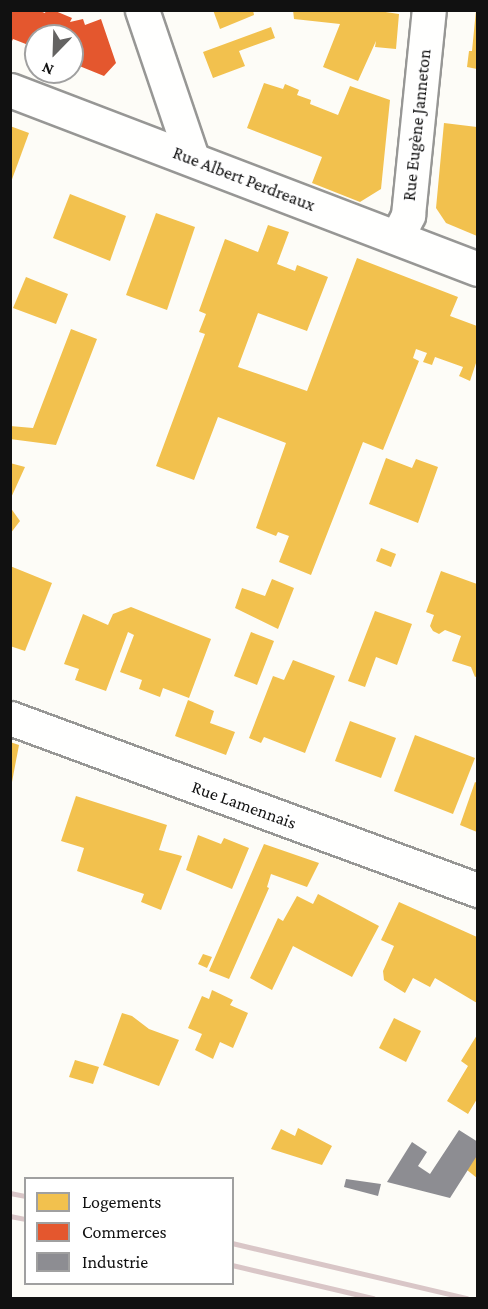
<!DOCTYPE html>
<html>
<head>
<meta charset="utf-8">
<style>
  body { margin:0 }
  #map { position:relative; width:488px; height:1309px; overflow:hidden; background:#fdfcf7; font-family:"Crimson Pro",serif }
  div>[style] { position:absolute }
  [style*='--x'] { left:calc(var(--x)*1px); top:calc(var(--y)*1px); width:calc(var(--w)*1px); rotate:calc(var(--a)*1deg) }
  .homes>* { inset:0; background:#f2c14e }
  .shops>* { inset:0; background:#e4572e }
  .industry>* { inset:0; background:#8d8d92 }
  .roads { filter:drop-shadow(2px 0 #979795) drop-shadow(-2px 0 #979795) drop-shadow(0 2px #979795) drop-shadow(0 -2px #979795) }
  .street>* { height:33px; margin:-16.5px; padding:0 16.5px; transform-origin:16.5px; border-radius:16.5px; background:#fffffe }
  .rail>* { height:4.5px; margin:-2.25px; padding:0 2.25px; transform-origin:2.25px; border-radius:2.25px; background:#d9c6c7 }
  span { translate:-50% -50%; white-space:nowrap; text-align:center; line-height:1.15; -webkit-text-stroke:6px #fff; paint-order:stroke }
  .street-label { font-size:18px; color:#111 }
  .frame { position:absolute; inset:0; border:12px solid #111; pointer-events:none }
  .legend { position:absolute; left:24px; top:1177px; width:210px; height:108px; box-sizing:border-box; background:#fff; border:2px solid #a0a0a0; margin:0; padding:8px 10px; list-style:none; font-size:18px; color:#111 }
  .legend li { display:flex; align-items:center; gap:12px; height:30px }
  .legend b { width:30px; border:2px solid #a0a0a0 }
  .north { position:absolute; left:24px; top:24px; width:60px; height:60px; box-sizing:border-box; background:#fff; border:2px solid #a0a0a0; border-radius:50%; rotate:203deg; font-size:16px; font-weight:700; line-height:24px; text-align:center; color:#111 }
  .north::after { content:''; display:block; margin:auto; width:21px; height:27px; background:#646362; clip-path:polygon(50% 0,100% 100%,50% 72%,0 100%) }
</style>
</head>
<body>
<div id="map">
  <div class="homes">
    <div style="clip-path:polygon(213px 10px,253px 10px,254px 15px,220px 29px)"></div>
    <div style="clip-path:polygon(293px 10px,372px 10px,399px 14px,396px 49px,375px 47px,376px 41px,358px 81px,323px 67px,340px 24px,294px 19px)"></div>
    <div style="clip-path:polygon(476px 10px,477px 10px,477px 69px,467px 67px,469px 51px,472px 51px)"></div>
    <div style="clip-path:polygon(271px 27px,275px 38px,239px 51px,245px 66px,213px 78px,203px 52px)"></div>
    <div style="clip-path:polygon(264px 83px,283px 89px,285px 84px,299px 90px,297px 95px,311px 100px,310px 104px,338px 115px,350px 86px,390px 100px,381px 189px,360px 202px,312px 183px,322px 157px,247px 128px)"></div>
    <div style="clip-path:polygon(444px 123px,477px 127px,477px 236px,446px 223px,436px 208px)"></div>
    <div style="clip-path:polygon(10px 126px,29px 133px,11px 182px,10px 182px)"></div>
    <div style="clip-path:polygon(70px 194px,126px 216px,110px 261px,53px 238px)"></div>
    <div style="clip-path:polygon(156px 213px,195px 227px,167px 310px,126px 295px)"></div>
    <div style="clip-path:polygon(268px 225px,289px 232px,277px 264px,295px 271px,297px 265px,328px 277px,307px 331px,258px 313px,238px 367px,307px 391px,357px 258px,458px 297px,450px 316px,477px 326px,477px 360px,470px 381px,459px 376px,463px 367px,435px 357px,432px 365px,423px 362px,427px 353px,416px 349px,413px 358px,419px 361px,383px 450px,363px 442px,311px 575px,279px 562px,289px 536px,278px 532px,276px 536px,256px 528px,286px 443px,218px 417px,194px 480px,156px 466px,205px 334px,199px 332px,206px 314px,199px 311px,225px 239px,258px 252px)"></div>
    <div style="clip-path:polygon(26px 277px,68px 294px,56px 324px,13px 308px)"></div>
    <div style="clip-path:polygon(71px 329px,97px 339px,56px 445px,10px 439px,10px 426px,33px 428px)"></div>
    <div style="clip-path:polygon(386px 458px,412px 468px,416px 459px,438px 467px,418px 523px,369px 504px)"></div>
    <div style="clip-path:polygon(10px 463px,25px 467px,10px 500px)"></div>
    <div style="clip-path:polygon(10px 507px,20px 521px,10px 534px)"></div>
    <div style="clip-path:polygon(381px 548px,396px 554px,391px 567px,376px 561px)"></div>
    <div style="clip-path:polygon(10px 566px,52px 583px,25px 651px,10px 646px)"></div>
    <div style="clip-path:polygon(441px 571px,477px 584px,477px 676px,475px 677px,471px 667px,452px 661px,461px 636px,445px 630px,439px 634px,433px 631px,430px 626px,434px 615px,426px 612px)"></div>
    <div style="clip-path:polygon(272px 579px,294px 588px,278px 629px,235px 608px,242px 588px,265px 596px)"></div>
    <div style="clip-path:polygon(131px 607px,211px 639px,189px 698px,163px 688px,160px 697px,139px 689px,142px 680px,120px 672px,134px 635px,128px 632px,106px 691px,75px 680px,79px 669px,64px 664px,83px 614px,108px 625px,113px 614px)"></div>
    <div style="clip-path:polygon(375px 611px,412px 624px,397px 665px,376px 657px,365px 687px,348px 681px)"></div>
    <div style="clip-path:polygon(251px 632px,274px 641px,257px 685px,234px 676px)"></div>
    <div style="clip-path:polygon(293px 660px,335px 676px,305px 753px,264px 737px,261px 743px,249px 738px,273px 676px,284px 680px)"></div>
    <div style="clip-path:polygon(188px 700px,214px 711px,210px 723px,235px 732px,226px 755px,175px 736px)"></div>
    <div style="clip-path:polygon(350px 721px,396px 738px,381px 778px,335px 761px)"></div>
    <div style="clip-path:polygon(415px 735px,475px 758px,453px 814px,394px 791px)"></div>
    <div style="clip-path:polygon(10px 742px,19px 745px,12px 782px,10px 781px)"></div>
    <div style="clip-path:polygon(475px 782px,477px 783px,477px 832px,460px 825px)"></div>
    <div style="clip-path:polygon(76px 796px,167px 825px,159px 850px,182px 856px,161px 910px,141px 902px,144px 894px,77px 871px,84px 848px,61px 841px)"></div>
    <div style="clip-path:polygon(198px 835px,221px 844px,224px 838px,249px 848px,232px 889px,186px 870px)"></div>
    <div style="clip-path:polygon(264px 844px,319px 863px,307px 887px,271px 874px,267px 887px,269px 888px,229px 979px,209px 971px)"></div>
    <div style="clip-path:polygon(318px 894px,379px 926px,352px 977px,293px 946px,272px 990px,250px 978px,278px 918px,283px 921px,297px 896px,313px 904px)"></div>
    <div style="clip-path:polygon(399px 902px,477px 937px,477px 1003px,435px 978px,430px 987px,413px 978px,405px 993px,384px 980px,383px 971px,394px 946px,381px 940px)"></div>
    <div style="clip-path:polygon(203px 954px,212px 957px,207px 968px,198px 964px)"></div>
    <div style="clip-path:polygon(212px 990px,233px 1000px,230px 1005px,248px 1013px,233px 1048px,220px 1042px,213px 1059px,195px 1050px,202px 1034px,188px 1028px,202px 996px,209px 999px)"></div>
    <div style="clip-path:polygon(122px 1013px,132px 1016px,149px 1029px,179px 1040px,159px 1086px,103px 1065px)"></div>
    <div style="clip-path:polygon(394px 1018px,421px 1031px,406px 1062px,379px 1048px)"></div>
    <div style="clip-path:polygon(477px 1035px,477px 1099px,468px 1114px,447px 1101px,468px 1066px,461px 1061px)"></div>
    <div style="clip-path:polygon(75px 1060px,99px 1067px,93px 1084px,69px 1077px)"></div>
    <div style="clip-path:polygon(298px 1128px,332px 1146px,322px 1165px,271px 1149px,281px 1129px,295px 1136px)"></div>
    <div style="clip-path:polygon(477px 1154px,477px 1178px,467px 1170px)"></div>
  </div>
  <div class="shops">
    <div style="clip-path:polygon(10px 10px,37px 10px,45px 13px,46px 10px,53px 10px,72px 18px,70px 22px,83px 19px,85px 25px,101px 19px,116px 63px,104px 76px,72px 63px,72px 36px,36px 36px,36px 48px,13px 39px,10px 45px)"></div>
  </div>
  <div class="industry">
    <div style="clip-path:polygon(459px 1130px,478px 1142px,478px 1154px,450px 1198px,387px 1182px,412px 1142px,427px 1152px,418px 1166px,430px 1174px)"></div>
    <div style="clip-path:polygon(346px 1179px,381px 1184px,378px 1196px,344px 1187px)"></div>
  </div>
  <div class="roads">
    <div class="street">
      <div style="--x:142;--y:10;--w:156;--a:71.3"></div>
      <div style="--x:10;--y:90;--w:501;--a:20.93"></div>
      <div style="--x:397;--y:237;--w:25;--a:-63"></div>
      <div style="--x:408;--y:215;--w:206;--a:-84.2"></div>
      <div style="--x:10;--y:718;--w:499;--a:20.2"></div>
    </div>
  </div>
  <div class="rail">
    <div style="--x:10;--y:1193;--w:16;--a:11"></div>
    <div style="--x:10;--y:1216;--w:16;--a:11"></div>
    <div style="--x:232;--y:1243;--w:241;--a:13.2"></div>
    <div style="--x:232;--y:1265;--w:145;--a:13.2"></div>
  </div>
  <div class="street-label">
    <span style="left:417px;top:125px;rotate:-84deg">Rue Eugène Janneton</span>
    <span style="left:244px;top:179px;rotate:21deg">Rue Albert Perdreaux</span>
    <span style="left:244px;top:805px;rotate:20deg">Rue Lamennais</span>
  </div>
  <div class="frame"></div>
  <ul class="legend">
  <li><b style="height:16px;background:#f2c14e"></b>Logements</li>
  <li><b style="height:16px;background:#e4572e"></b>Commerces</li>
  <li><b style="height:16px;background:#8d8d92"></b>Industrie</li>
  </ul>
  <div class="north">N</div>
</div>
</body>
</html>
